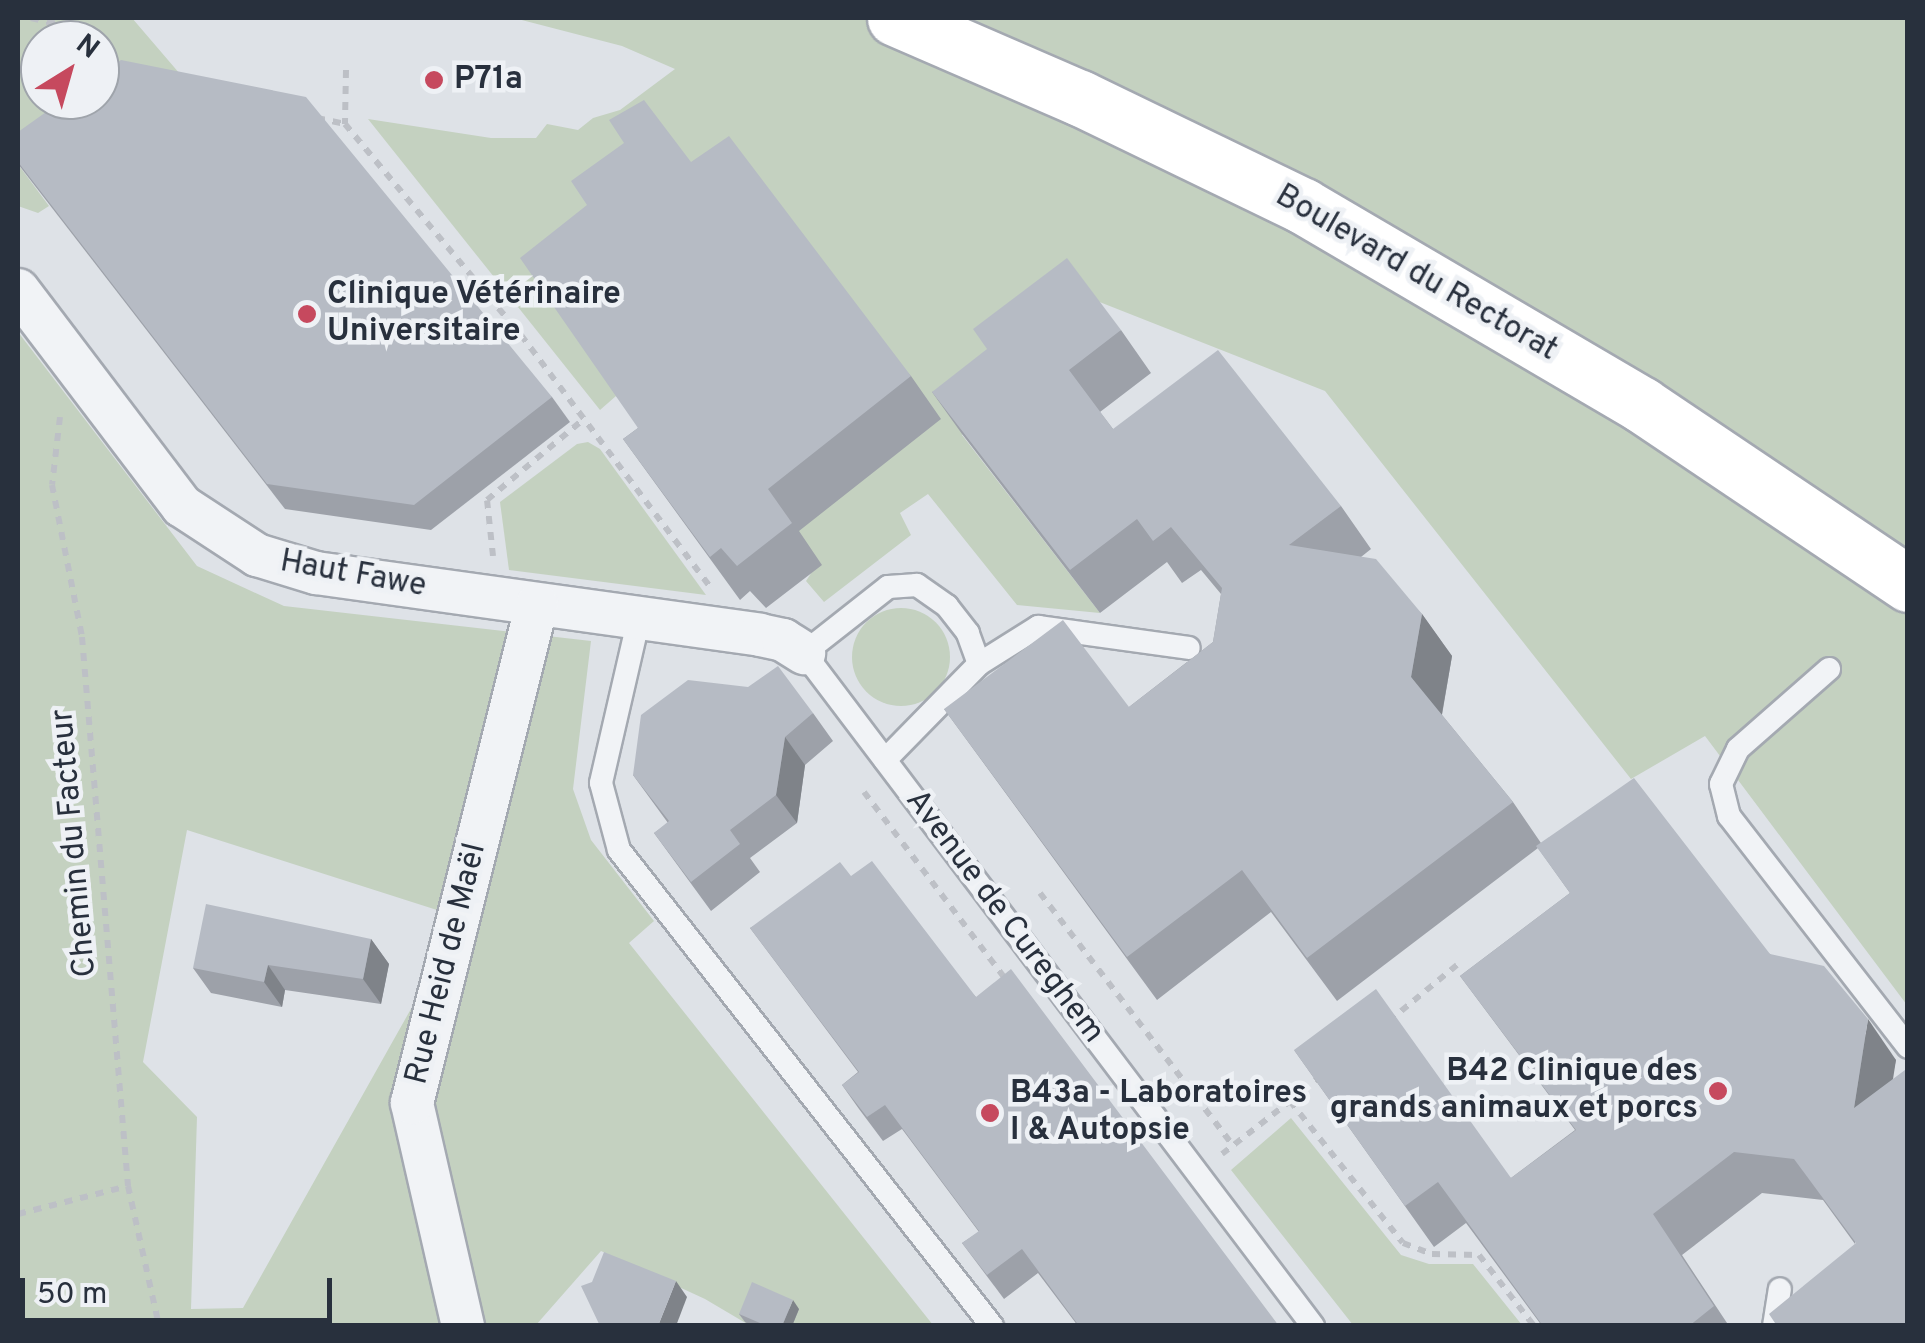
<!DOCTYPE html>
<html>
<head>
<meta charset="utf-8">
<style>
  body { margin:0 }
  #map { position:relative; width:1925px; height:1343px; overflow:hidden; background:#dee2e7; font-family:Overpass,sans-serif }
  div>[style] { position:absolute }
  [style*='--x'] { left:calc(var(--x)*1px); top:calc(var(--y)*1px); width:calc(var(--w)*1px); rotate:calc(var(--a)*1deg) }
  .green>* { inset:0; background:#c4d1c0 }
  .round { border-radius:50% }
  .path>* { height:6px; margin-top:-3px; transform-origin:0; background:repeating-linear-gradient(90deg,#bdc0c6 0 8px,transparent 0 16px) }
  .roads { filter:drop-shadow(2px 0 #a4a9b1) drop-shadow(-2px 0 #a4a9b1) drop-shadow(0 2px #a4a9b1) drop-shadow(0 -2px #a4a9b1) }
  .lane>* { height:22px; margin:-11px; padding:0 11px; transform-origin:11px; border-radius:11px; background:#f1f3f6 }
  .street>* { height:42px; margin:-21px; padding:0 21px; transform-origin:21px; border-radius:21px; background:#f1f3f6 }
  .secondary>* { height:55px; margin:-27.5px; padding:0 27.5px; transform-origin:27.5px; border-radius:27.5px; background:#fff }
  .wall>* { inset:0; background:#9da1a9 }
  .shaded-wall>* { inset:0; background:#7f8389 }
  .building>* { inset:0; background:#b6bbc4 }
  .dots>* { width:28px; height:28px; translate:-50% -50%; box-sizing:border-box; border:5px solid #eef1f5; border-radius:50% }
  span { translate:-50% -50%; white-space:nowrap; text-align:center; line-height:1.15; -webkit-text-stroke:9px #eef1f5; paint-order:stroke }
  .poi-label { font-size:32px; color:#28303d; font-weight:700 }
  .left { translate:0 -50%; text-align:left }
  .right { translate:-100% -50%; text-align:right }
  .street-label { font-size:32px; color:#28303d }
  .frame { position:absolute; inset:0; border:20px solid #28303d; pointer-events:none }
  .north { position:absolute; left:20px; top:20px; width:100px; height:100px; box-sizing:border-box; background:#eef1f5; border:2px solid #9fa4ab; border-radius:50%; rotate:37deg; font-size:28px; font-weight:700; line-height:40px; text-align:center; color:#28303d }
  .north::after { content:''; display:block; margin:auto; width:35px; height:45px; background:#c6495e; clip-path:polygon(50% 0,100% 100%,50% 72%,0 100%) }
  .scale { position:absolute; left:20px; top:1278px; width:312px; height:45px; box-sizing:border-box; border:5px solid #28303d; border-top:0; padding-left:12px; font-size:30px; line-height:35px; white-space:nowrap; color:#28303d; -webkit-text-stroke:8px #eef1f5; paint-order:stroke }
</style>
</head>
<body>
<div id="map">
  <div class="green">
    <div style="clip-path:polygon(evenodd,18px 18px,132px 18px,180px 74px,20px 167px,49px 206px,38px 213px,18px 206px,18px 18px,40px 40px,100px 40px,100px 100px,40px 100px,40px 40px)"></div>
    <div style="clip-path:polygon(514px 18px,1907px 18px,1907px 1005px,1705px 736px,1631px 779px,1325px 391px,1097px 301px,962px 435px,1100px 613px,1017px 605px,928px 494px,900px 513px,911px 535px,824px 602px,806px 581px,819px 561px,616px 396px,600px 410px,368px 119px,491px 138px,536px 138px,547px 124px,578px 130px,593px 118px,620px 110px,675px 69px,622px 46px)"></div>
    <div style="clip-path:polygon(evenodd,18px 332px,197px 566px,284px 606px,591px 641px,573px 789px,591px 840px,654px 921px,629px 943px,933px 1325px,749px 1325px,705px 1299px,601px 1251px,536px 1325px,18px 1325px,18px 332px,187px 830px,462px 918px,243px 1308px,191px 1309px,197px 1117px,143px 1062px,187px 830px)"></div>
    <div style="clip-path:polygon(588px 442px,600px 449px,706px 595px,509px 570px,500px 502px,577px 444px)"></div>
    <div class="round" style="left:852px;top:608px;width:98px;height:98px"></div>
    <div style="clip-path:polygon(1291px 1118px,1401px 1255px,1429px 1264px,1473px 1264px,1522px 1325px,1353px 1325px,1231px 1170px)"></div>
  </div>
  <div class="path">
    <div style="--x:31;--y:18;--w:48;--a:13.2"></div>
    <div style="--x:67;--y:18;--w:31;--a:45"></div>
    <div style="--x:100;--y:51;--w:25;--a:45"></div>
    <div style="--x:346;--y:70;--w:54;--a:91.1"></div>
    <div style="--x:345;--y:124;--w:275;--a:50.2"></div>
    <div style="--x:521;--y:335;--w:315;--a:53.1"></div>
    <div style="--x:317;--y:118;--w:29;--a:12"></div>
    <div style="--x:60;--y:417;--w:68;--a:96.7"></div>
    <div style="--x:52;--y:485;--w:155;--a:78.8"></div>
    <div style="--x:82;--y:637;--w:551;--a:85.21"></div>
    <div style="--x:128;--y:1186;--w:143;--a:77.5"></div>
    <div style="--x:493;--y:556;--w:56;--a:-96.1"></div>
    <div style="--x:487;--y:500;--w:128;--a:-39.9"></div>
    <div style="--x:864;--y:792;--w:237;--a:52.9"></div>
    <div style="--x:1040;--y:893;--w:317;--a:52.6"></div>
    <div style="--x:1389;--y:1021;--w:88;--a:-39.5"></div>
    <div style="--x:1290;--y:1101;--w:40;--a:-39"></div>
    <div style="--x:1222;--y:1154;--w:86;--a:-37.9"></div>
    <div style="--x:1290;--y:1101;--w:181;--a:51.5"></div>
    <div style="--x:1403;--y:1243;--w:31;--a:21"></div>
    <div style="--x:1432;--y:1254;--w:47;--a:1.2"></div>
    <div style="--x:1479;--y:1255;--w:90;--a:52.2"></div>
    <div style="--x:18;--y:1214;--w:114;--a:-14.3"></div>
  </div>
  <div class="roads">
    <div class="lane">
      <div style="--x:639;--y:618;--w:169;--a:103"></div>
      <div style="--x:601;--y:783;--w:69;--a:75"></div>
      <div style="--x:619;--y:850;--w:605;--a:51.92"></div>
      <div style="--x:979;--y:664;--w:70;--a:-32.1"></div>
      <div style="--x:1038;--y:627;--w:152;--a:7.9"></div>
      <div style="--x:1829;--y:669;--w:121;--a:138.7"></div>
      <div style="--x:1738;--y:749;--w:39;--a:116"></div>
      <div style="--x:1721;--y:784;--w:33;--a:76"></div>
      <div style="--x:1729;--y:816;--w:292;--a:52.2"></div>
      <div style="--x:885;--y:760;--w:134;--a:-45.6"></div>
      <div style="--x:979;--y:664;--w:33;--a:-110"></div>
      <div style="--x:968;--y:633;--w:34;--a:-128"></div>
      <div style="--x:947;--y:606;--w:37;--a:-145"></div>
      <div style="--x:917;--y:585;--w:29;--a:176"></div>
      <div style="--x:888;--y:587;--w:107;--a:141.8"></div>
      <div style="--x:804;--y:653;--w:844;--a:52.9"></div>
      <div style="--x:1774;--y:1326;--w:37;--a:-81"></div>
    </div>
    <div class="street">
      <div style="--x:18;--y:290;--w:271;--a:52.8"></div>
      <div style="--x:182;--y:506;--w:90;--a:33.2"></div>
      <div style="--x:257;--y:555;--w:62;--a:17"></div>
      <div style="--x:316;--y:573;--w:448;--a:7.9"></div>
      <div style="--x:760;--y:635;--w:24;--a:12"></div>
      <div style="--x:783;--y:640;--w:25;--a:32"></div>
      <div style="--x:463;--y:1326;--w:229;--a:-102.9"></div>
      <div style="--x:412;--y:1103;--w:514;--a:-75.94"></div>
    </div>
    <div class="secondary">
      <div style="--x:895;--y:18;--w:202;--a:23.4"></div>
      <div style="--x:1080;--y:98;--w:248;--a:25.8"></div>
      <div style="--x:1303;--y:206;--w:393;--a:30.4"></div>
      <div style="--x:1642;--y:405;--w:321;--a:33.9"></div>
    </div>
  </div>
  <div class="wall">
    <div style="clip-path:polygon(18px 132px,552px 397px,570px 422px,431px 530px,285px 509px,18px 164px)"></div>
    <div style="clip-path:polygon(691px 162px,911px 376px,941px 419px,799px 531px,822px 565px,766px 608px,750px 591px,740px 600px,623px 439px,638px 428px,587px 205px)"></div>
    <div style="clip-path:polygon(1121px 330px,1151px 373px,1100px 412px,1113px 429px,1341px 506px,1371px 549px,1361px 557px,1422px 614px,1452px 656px,1442px 715px,1513px 802px,1541px 843px,1770px 954px,1896px 1060px,1855px 1244px,1823px 1200px,1762px 1193px,1682px 1255px,1729px 1326px,1542px 1326px,1466px 1223px,1434px 1247px,1294px 1050px,1511px 1178px,1575px 1130px,1460px 976px,1570px 893px,1538px 848px,1337px 1001px,1271px 912px,1157px 1000px,944px 709px,1129px 707px,1213px 642px,1221px 594px,1201px 570px,1182px 583px,1167px 562px,1100px 613px,962px 434px,932px 392px)"></div>
    <div style="clip-path:polygon(813px 713px,833px 741px,805px 765px,797px 823px,750px 858px,760px 872px,711px 911px,654px 833px,668px 823px,633px 775px)"></div>
    <div style="clip-path:polygon(851px 876px,976px 997px,1279px 1326px,1078px 1326px,1038px 1273px,1004px 1299px,962px 1243px,979px 1232px,902px 1129px,883px 1141px,859px 1109px,842px 1085px,858px 1072px,750px 928px)"></div>
    <div style="clip-path:polygon(371px 939px,389px 964px,381px 1004px,285px 990px,282px 1007px,211px 993px,193px 968px)"></div>
    <div style="clip-path:polygon(799px 1309px,792px 1326px,752px 1326px,745px 1322px,739px 1314px)"></div>
  </div>
  <div class="shaded-wall">
    <div style="clip-path:polygon(1422px 614px,1452px 656px,1441px 719px,1411px 677px)"></div>
    <div style="clip-path:polygon(785px 737px,805px 765px,797px 823px,776px 795px)"></div>
    <div style="clip-path:polygon(371px 939px,389px 964px,381px 1004px,363px 979px)"></div>
    <div style="clip-path:polygon(268px 965px,285px 990px,282px 1007px,264px 982px)"></div>
    <div style="clip-path:polygon(1868px 1019px,1896px 1060px,1882px 1149px,1854px 1108px)"></div>
    <div style="clip-path:polygon(676px 1281px,687px 1297px,676px 1326px,658px 1326px)"></div>
    <div style="clip-path:polygon(793px 1300px,799px 1309px,792px 1326px,782px 1326px)"></div>
  </div>
  <div class="building">
    <div style="clip-path:polygon(121px 60px,306px 97px,552px 397px,414px 505px,267px 484px,18px 162px,18px 132px,63px 100px,100px 100px,100px 74px)"></div>
    <div style="clip-path:polygon(644px 100px,691px 162px,729px 136px,911px 376px,768px 489px,792px 523px,737px 566px,721px 548px,710px 557px,623px 439px,638px 428px,520px 258px,587px 205px,571px 181px,624px 143px,609px 120px)"></div>
    <div style="clip-path:polygon(1067px 258px,1121px 330px,1069px 370px,1113px 429px,1218px 350px,1341px 506px,1289px 545px,1376px 559px,1422px 614px,1411px 677px,1513px 802px,1307px 958px,1242px 870px,1127px 957px,944px 709px,1063px 620px,1129px 707px,1213px 642px,1222px 588px,1171px 527px,1153px 541px,1137px 519px,1070px 570px,932px 392px,987px 349px,973px 329px)"></div>
    <div style="clip-path:polygon(778px 666px,813px 713px,785px 737px,776px 795px,730px 830px,740px 844px,691px 882px,654px 833px,669px 821px,633px 775px,641px 715px,688px 680px,748px 687px)"></div>
    <div style="clip-path:polygon(1634px 778px,1770px 954px,1824px 966px,1868px 1019px,1854px 1108px,1905px 1070px,1908px 1072px,1908px 1326px,1777px 1326px,1769px 1314px,1856px 1243px,1794px 1159px,1734px 1152px,1653px 1214px,1714px 1306px,1689px 1326px,1543px 1326px,1438px 1182px,1405px 1206px,1294px 1050px,1376px 989px,1511px 1178px,1576px 1130px,1460px 976px,1570px 893px,1536px 846px)"></div>
    <div style="clip-path:polygon(872px 861px,976px 997px,1011px 969px,1279px 1326px,1079px 1326px,1022px 1249px,987px 1275px,962px 1243px,979px 1231px,885px 1105px,867px 1117px,842px 1085px,859px 1072px,750px 928px,840px 862px,851px 876px)"></div>
    <div style="clip-path:polygon(206px 904px,371px 939px,363px 979px,268px 965px,264px 982px,193px 968px)"></div>
    <div style="clip-path:polygon(604px 1252px,676px 1281px,658px 1326px,600px 1326px,581px 1286px,592px 1282px)"></div>
    <div style="clip-path:polygon(752px 1282px,793px 1300px,782px 1326px,767px 1326px,739px 1314px)"></div>
  </div>
  <div class="dots">
    <div style="left:434px;top:80px;background:#c6495e"></div>
    <div style="left:307px;top:314px;background:#c6495e"></div>
    <div style="left:1718px;top:1091px;background:#c6495e"></div>
    <div style="left:990px;top:1113px;background:#c6495e"></div>
  </div>
  <div class="poi-label">
    <span class="left" style="left:454px;top:80px">P71a</span>
    <span class="left" style="left:327px;top:314px">Clinique Vétérinaire<br>Universitaire</span>
    <span class="right" style="left:1698px;top:1091px">B42 Clinique des<br>grands animaux et porcs</span>
    <span class="left" style="left:1010px;top:1113px">B43a - Laboratoires<br>I &amp; Autopsie</span>
  </div>
  <div class="street-label">
    <span style="left:1416px;top:274px;rotate:30deg">Boulevard du Rectorat</span>
    <span style="left:353px;top:575px;rotate:10deg">Haut Fawe</span>
    <span style="left:75px;top:843px;rotate:-95deg">Chemin du Facteur</span>
    <span style="left:1004px;top:917px;rotate:53deg">Avenue de Cureghem</span>
    <span style="left:447px;top:964px;rotate:-76deg">Rue Heid de Maël</span>
  </div>
  <div class="frame"></div>
  <div class="north">N</div>
  <div class="scale">50 m</div>
</div>
</body>
</html>
